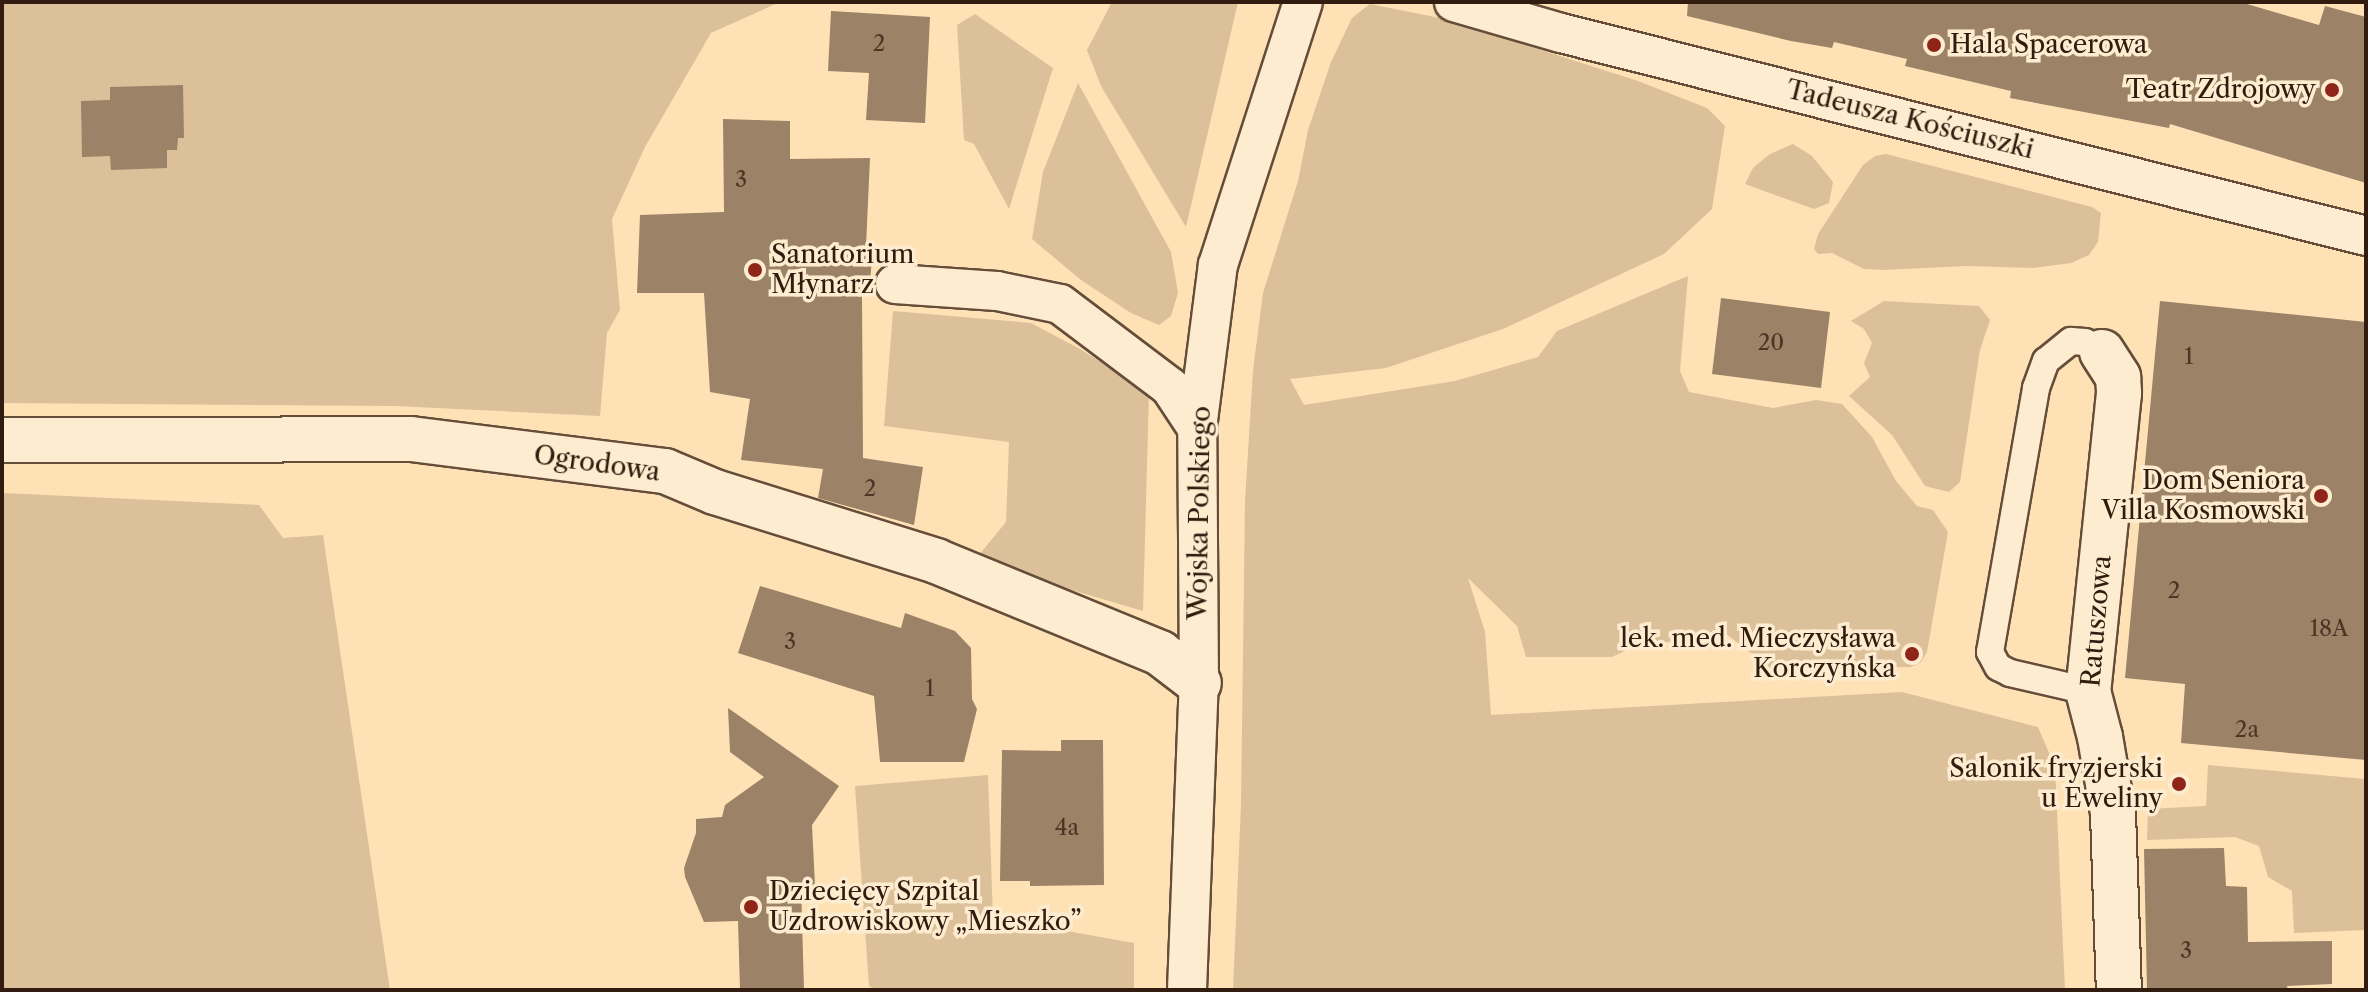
<!DOCTYPE html>
<html>
<head>
<meta charset="utf-8">
<style>
  body { margin:0 }
  #map { position:relative; width:2368px; height:992px; overflow:hidden; background:#fee2b6; font-family:"Libre Caslon Text",serif }
  div>[style] { position:absolute }
  [style*='--x'] { left:calc(var(--x)*1px); top:calc(var(--y)*1px); width:calc(var(--w)*1px); rotate:calc(var(--a)*1deg) }
  .green>* { inset:0; background:#dbc09a }
  .building>* { inset:0; background:#9c8266 }
  .roads { filter:drop-shadow(2px 0 #654d39) drop-shadow(-2px 0 #654d39) drop-shadow(0 2px #654d39) drop-shadow(0 -2px #654d39) }
  .service>* { height:26px; margin:-13px; padding:0 13px; transform-origin:13px; border-radius:13px; background:#feecd0 }
  .pedestrian>* { height:38px; margin:-19px; padding:0 19px; transform-origin:19px; border-radius:19px; background:#feecd0 }
  .minor>* { height:44px; margin:-22px; padding:0 22px; transform-origin:22px; border-radius:22px; background:#feecd0 }
  .dots>* { width:22px; height:22px; translate:-50% -50%; box-sizing:border-box; border:4px solid #feecd0; border-radius:50% }
  span { translate:-50% -50%; white-space:nowrap; text-align:center; line-height:1.15; -webkit-text-stroke:7px #feecd0; paint-order:stroke }
  .number-label { font-size:22px; color:#4c3525 }
  .number-label span { -webkit-text-stroke-width:0 }
  .poi-label { font-size:26px; color:#321b0f }
  .left { translate:0 -50%; text-align:left }
  .right { translate:-100% -50%; text-align:right }
  .street-label { font-size:26px; color:#321b0f }
  .frame { position:absolute; inset:0; border:4px solid #321b0f; pointer-events:none }
</style>
</head>
<body>
<div id="map">
  <div class="green">
    <div style="clip-path:polygon(2px 2px,780px 2px,711px 33px,645px 147px,612px 219px,620px 310px,607px 333px,600px 416px,395px 406px,2px 403px)"></div>
    <div style="clip-path:polygon(1112px 2px,1238px 2px,1186px 227px,1101px 86px,1087px 50px)"></div>
    <div style="clip-path:polygon(1370px 4px,1445px 19px,1638px 81px,1707px 108px,1725px 126px,1712px 209px,1664px 254px,1503px 329px,1386px 368px,1290px 379px,1304px 405px,1455px 381px,1538px 357px,1557px 331px,1688px 276px,1680px 371px,1689px 392px,1773px 408px,1816px 400px,1842px 404px,1872px 437px,1896px 481px,1917px 506px,1933px 510px,1948px 532px,1927px 652px,1921px 662px,1911px 667px,1770px 668px,1725px 633px,1631px 648px,1612px 657px,1526px 657px,1517px 626px,1468px 578px,1485px 632px,1491px 715px,1902px 692px,2038px 727px,2055px 767px,2065px 990px,1233px 990px,1241px 804px,1245px 501px,1253px 370px,1263px 293px,1298px 181px,1308px 130px,1331px 62px,1352px 18px)"></div>
    <div style="clip-path:polygon(975px 14px,1053px 68px,1009px 209px,974px 144px,964px 140px,957px 25px)"></div>
    <div style="clip-path:polygon(1078px 83px,1171px 252px,1178px 293px,1171px 316px,1159px 325px,1131px 313px,1081px 280px,1032px 239px,1043px 172px)"></div>
    <div style="clip-path:polygon(1793px 144px,1812px 156px,1833px 182px,1829px 203px,1814px 209px,1745px 184px,1753px 168px,1770px 154px)"></div>
    <div style="clip-path:polygon(1886px 154px,2092px 207px,2101px 213px,2098px 242px,2089px 255px,2071px 263px,2033px 268px,1967px 266px,1884px 270px,1864px 269px,1832px 253px,1818px 254px,1814px 249px,1818px 234px,1863px 165px,1875px 156px)"></div>
    <div style="clip-path:polygon(1884px 301px,1979px 306px,1990px 320px,1980px 350px,1960px 482px,1949px 492px,1925px 486px,1892px 435px,1849px 396px,1870px 377px,1864px 363px,1872px 343px,1864px 329px,1851px 321px)"></div>
    <div style="clip-path:polygon(893px 311px,1031px 323px,1080px 349px,1149px 393px,1143px 611px,974px 561px,1006px 522px,1009px 442px,884px 426px)"></div>
    <div style="clip-path:polygon(2px 493px,259px 505px,283px 538px,323px 535px,390px 990px,2px 990px)"></div>
    <div style="clip-path:polygon(2208px 765px,2366px 779px,2366px 930px,2294px 933px,2292px 891px,2268px 877px,2259px 846px,2235px 837px,2147px 840px,2148px 809px,2206px 806px)"></div>
    <div style="clip-path:polygon(988px 775px,993px 918px,1134px 943px,1134px 990px,876px 990px,869px 986px,855px 786px)"></div>
  </div>
  <div class="building">
    <div style="clip-path:polygon(1688px 2px,2240px 2px,2319px 25px,2325px 6px,2366px 17px,2366px 183px,2170px 124px,2169px 128px,2010px 98px,2011px 91px,1905px 66px,1907px 59px,1834px 42px,1832px 48px,1791px 41px,1687px 16px)"></div>
    <div style="clip-path:polygon(831px 11px,930px 17px,925px 123px,866px 120px,869px 73px,828px 71px)"></div>
    <div style="clip-path:polygon(183px 85px,184px 138px,178px 138px,177px 150px,167px 150px,167px 168px,111px 170px,110px 156px,82px 157px,81px 101px,110px 100px,110px 87px)"></div>
    <div style="clip-path:polygon(723px 119px,790px 121px,790px 159px,870px 158px,866px 246px,873px 247px,869px 294px,862px 294px,863px 458px,923px 467px,914px 525px,818px 498px,823px 469px,741px 460px,750px 399px,710px 392px,704px 293px,637px 293px,640px 215px,724px 212px)"></div>
    <div style="clip-path:polygon(1721px 298px,1830px 312px,1821px 388px,1712px 374px)"></div>
    <div style="clip-path:polygon(2160px 301px,2366px 322px,2366px 760px,2181px 743px,2185px 684px,2125px 678px)"></div>
    <div style="clip-path:polygon(760px 586px,901px 628px,905px 613px,955px 631px,971px 648px,972px 699px,977px 709px,964px 762px,880px 762px,874px 696px,738px 653px)"></div>
    <div style="clip-path:polygon(728px 708px,839px 786px,812px 825px,815px 885px,801px 885px,804px 990px,740px 990px,738px 921px,704px 922px,685px 877px,684px 868px,696px 833px,696px 819px,722px 817px,725px 805px,764px 777px,730px 752px)"></div>
    <div style="clip-path:polygon(1061px 740px,1103px 740px,1104px 885px,1030px 886px,1030px 881px,1000px 881px,1002px 750px,1061px 751px)"></div>
    <div style="clip-path:polygon(2224px 848px,2226px 886px,2247px 887px,2248px 942px,2332px 941px,2332px 984px,2287px 986px,2288px 990px,2147px 990px,2144px 849px)"></div>
  </div>
  <div class="roads">
    <div class="service">
      <div style="--x:2088;--y:691;--w:80;--a:-167"></div>
      <div style="--x:2010;--y:673;--w:13;--a:-153"></div>
      <div style="--x:1998;--y:667;--w:17;--a:-118"></div>
      <div style="--x:1990;--y:652;--w:268;--a:-80.1"></div>
      <div style="--x:2036;--y:388;--w:29;--a:-70"></div>
      <div style="--x:2046;--y:361;--w:32;--a:-39"></div>
      <div style="--x:2071;--y:341;--w:14;--a:4"></div>
      <div style="--x:2085;--y:342;--w:20;--a:30"></div>
    </div>
    <div class="pedestrian">
      <div style="--x:1454;--y:2;--w:111;--a:16.2"></div>
      <div style="--x:1561;--y:33;--w:830;--a:14.15"></div>
      <div style="--x:895;--y:284;--w:102;--a:3.9"></div>
      <div style="--x:997;--y:291;--w:64;--a:11.7"></div>
      <div style="--x:1060;--y:304;--w:138;--a:37"></div>
      <div style="--x:1170;--y:387;--w:49;--a:56.6"></div>
      <div style="--x:1187;--y:990;--w:307;--a:-87.8"></div>
      <div style="--x:1199;--y:683;--w:255;--a:-90.4"></div>
      <div style="--x:1197;--y:428;--w:164;--a:-82.7"></div>
      <div style="--x:1218;--y:265;--w:276;--a:-72.1"></div>
    </div>
    <div class="minor">
      <div style="--x:2102;--y:352;--w:30;--a:57"></div>
      <div style="--x:2118;--y:377;--w:16;--a:86"></div>
      <div style="--x:2119;--y:393;--w:300;--a:95.9"></div>
      <div style="--x:2088;--y:691;--w:48;--a:75.4"></div>
      <div style="--x:2100;--y:737;--w:77;--a:80.3"></div>
      <div style="--x:2113;--y:813;--w:177;--a:88.1"></div>
      <div style="--x:2;--y:440;--w:409;--a:-0.1"></div>
      <div style="--x:411;--y:439;--w:256;--a:7.2"></div>
      <div style="--x:665;--y:471;--w:54;--a:22.8"></div>
      <div style="--x:715;--y:492;--w:232;--a:17.3"></div>
      <div style="--x:936;--y:561;--w:242;--a:22.3"></div>
      <div style="--x:1160;--y:653;--w:49;--a:37.6"></div>
    </div>
  </div>
  <div class="dots">
    <div style="left:1934px;top:45px;background:#8f2418"></div>
    <div style="left:2332px;top:90px;background:#8f2418"></div>
    <div style="left:755px;top:270px;background:#8f2418"></div>
    <div style="left:2321px;top:496px;background:#8f2418"></div>
    <div style="left:1912px;top:654px;background:#8f2418"></div>
    <div style="left:2179px;top:784px;background:#8f2418"></div>
    <div style="left:751px;top:907px;background:#8f2418"></div>
  </div>
  <div class="number-label">
    <span style="left:879px;top:44px">2</span>
    <span style="left:741px;top:180px">3</span>
    <span style="left:1771px;top:343px">20</span>
    <span style="left:2189px;top:357px">1</span>
    <span style="left:870px;top:489px">2</span>
    <span style="left:2174px;top:591px">2</span>
    <span style="left:2329px;top:629px">18A</span>
    <span style="left:790px;top:642px">3</span>
    <span style="left:930px;top:689px">1</span>
    <span style="left:2247px;top:730px">2a</span>
    <span style="left:1067px;top:828px">4a</span>
    <span style="left:2186px;top:951px">3</span>
  </div>
  <div class="poi-label">
    <span class="left" style="left:1950px;top:45px">Hala Spacerowa</span>
    <span class="right" style="left:2316px;top:90px">Teatr Zdrojowy</span>
    <span class="left" style="left:771px;top:270px">Sanatorium<br>Młynarz</span>
    <span class="right" style="left:2305px;top:496px">Dom Seniora<br>Villa Kosmowski</span>
    <span class="right" style="left:1896px;top:654px">lek. med. Mieczysława<br>Korczyńska</span>
    <span class="right" style="left:2163px;top:784px">Salonik fryzjerski<br>u Eweliny</span>
    <span class="left" style="left:769px;top:907px">Dziecięcy Szpital<br>Uzdrowiskowy „Mieszko”</span>
  </div>
  <div class="street-label">
    <span style="left:1910px;top:120px;rotate:14deg">Tadeusza Kościuszki</span>
    <span style="left:597px;top:464px;rotate:8deg">Ogrodowa</span>
    <span style="left:1200px;top:513px;rotate:-89deg">Wojska Polskiego</span>
    <span style="left:2097px;top:621px;rotate:-85deg">Ratuszowa</span>
  </div>
  <div class="frame"></div>
</div>
</body>
</html>
